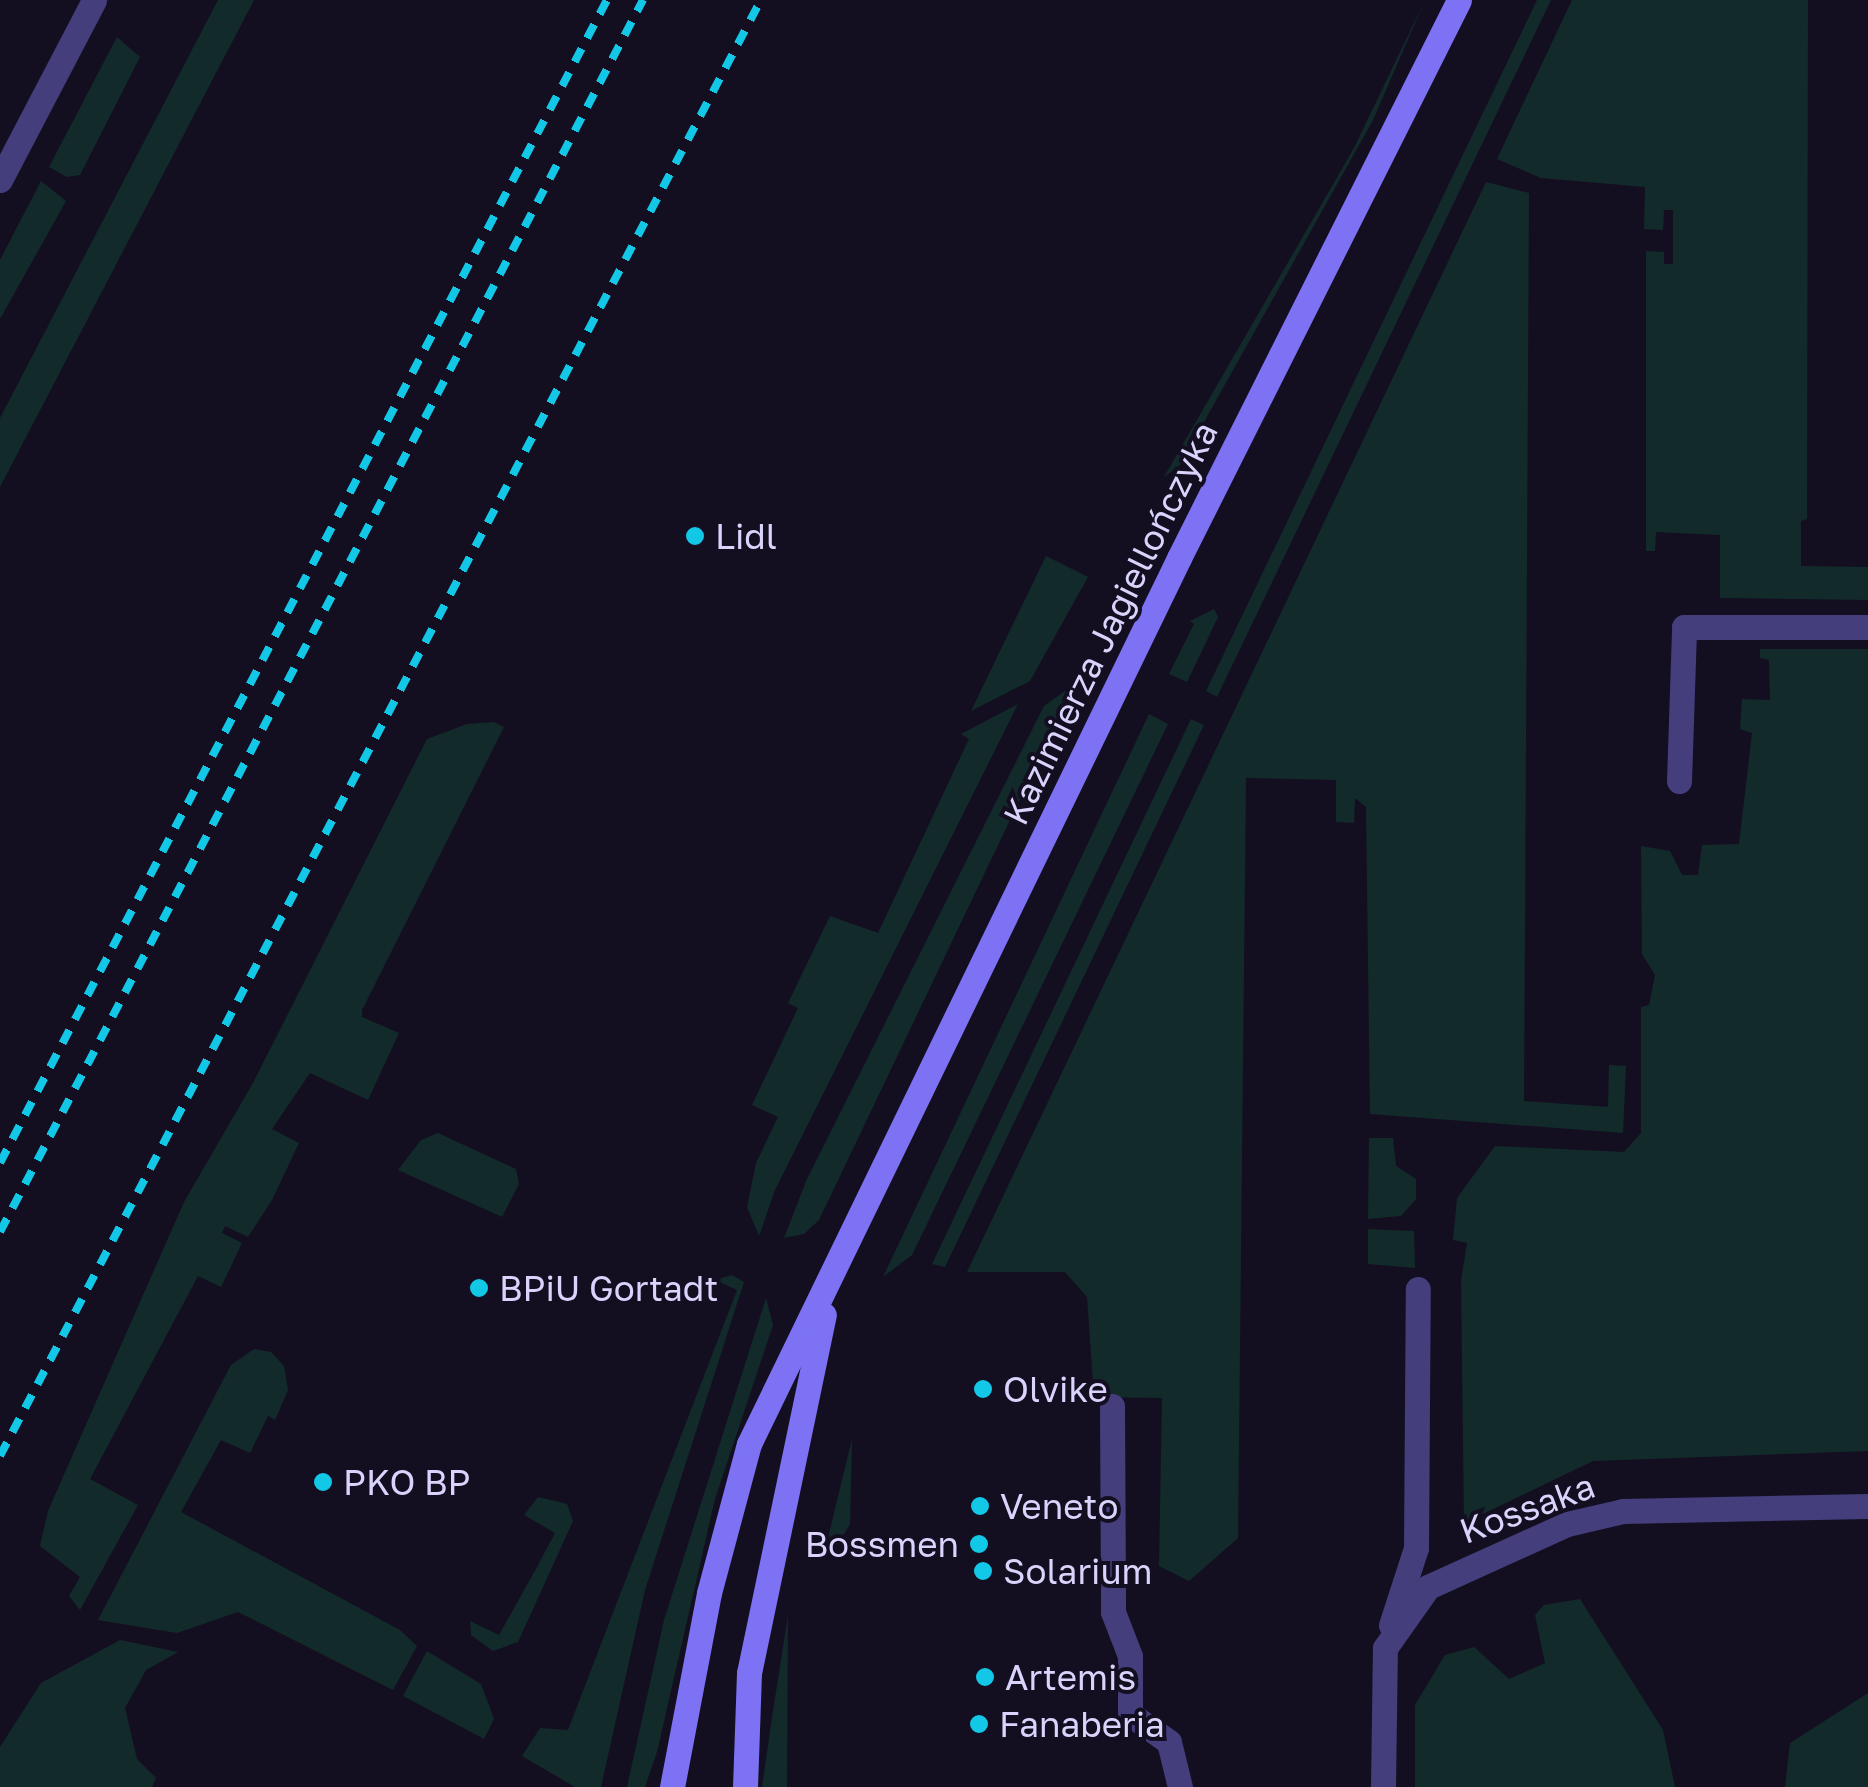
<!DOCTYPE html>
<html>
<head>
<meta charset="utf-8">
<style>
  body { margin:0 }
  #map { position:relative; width:1868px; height:1787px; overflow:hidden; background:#130f21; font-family:"Golos Text",sans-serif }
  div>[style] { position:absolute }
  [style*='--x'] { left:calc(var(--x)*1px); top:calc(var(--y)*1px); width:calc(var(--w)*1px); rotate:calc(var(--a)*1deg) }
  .green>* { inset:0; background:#132a2b }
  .minor>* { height:25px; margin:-12.5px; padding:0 12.5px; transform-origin:12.5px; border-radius:12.5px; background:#443e7c }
  .secondary>* { height:25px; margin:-12.5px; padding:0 12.5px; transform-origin:12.5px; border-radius:12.5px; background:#7c72f3 }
  .rail>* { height:8px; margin-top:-4px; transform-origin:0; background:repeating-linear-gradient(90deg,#13c7e7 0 15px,transparent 0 27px) }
  .dots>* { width:28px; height:28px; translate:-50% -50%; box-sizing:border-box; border:5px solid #130f21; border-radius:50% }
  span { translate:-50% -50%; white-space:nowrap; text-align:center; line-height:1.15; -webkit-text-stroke:8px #130f21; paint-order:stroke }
  .poi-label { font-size:35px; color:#dad3fb }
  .left { translate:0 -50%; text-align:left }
  .right { translate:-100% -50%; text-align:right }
  .street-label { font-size:35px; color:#dad3fb }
</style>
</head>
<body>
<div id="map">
  <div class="green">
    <div style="clip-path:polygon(218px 0,254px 0,0 487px,0 418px)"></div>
    <div style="clip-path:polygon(1425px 0,1373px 120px,1180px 465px,1164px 477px,1354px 148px)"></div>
    <div style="clip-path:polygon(1537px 0,1551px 0,1217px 697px,1206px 691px)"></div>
    <div style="clip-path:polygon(1572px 0,1808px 0,1807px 519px,1801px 521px,1801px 566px,1868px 567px,1868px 600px,1720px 598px,1720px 535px,1656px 532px,1655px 551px,1646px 551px,1646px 251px,1664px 252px,1664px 264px,1673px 264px,1673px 210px,1664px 210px,1663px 230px,1644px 229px,1645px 187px,1541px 178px,1497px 159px)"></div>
    <div style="clip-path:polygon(117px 37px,140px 57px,80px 175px,67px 177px,49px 167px)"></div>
    <div style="clip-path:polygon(41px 181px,66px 201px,0 319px,0 260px)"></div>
    <div style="clip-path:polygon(1486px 182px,1529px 193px,1524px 1101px,1608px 1107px,1609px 1065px,1626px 1066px,1623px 1133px,1370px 1114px,1366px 807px,1355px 798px,1354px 823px,1336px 822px,1336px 780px,1246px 778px,1238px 1538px,1189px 1581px,1159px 1566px,1162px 1398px,1094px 1397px,1087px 1297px,1065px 1272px,967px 1272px)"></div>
    <div style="clip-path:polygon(1046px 556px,1088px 577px,1030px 681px,971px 711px)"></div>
    <div style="clip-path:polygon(1214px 609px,1218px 617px,1187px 682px,1169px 674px,1194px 624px,1190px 621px)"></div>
    <div style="clip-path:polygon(1760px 649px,1868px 649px,1868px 1451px,1593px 1461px,1464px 1523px,1461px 1281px,1467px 1243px,1453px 1240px,1457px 1198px,1495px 1146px,1624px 1152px,1641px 1133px,1641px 1007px,1649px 1005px,1655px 975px,1642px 954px,1641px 846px,1670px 851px,1682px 875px,1698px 875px,1702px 845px,1739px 844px,1752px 733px,1740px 729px,1742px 699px,1770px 700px,1769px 660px,1760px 658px)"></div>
    <div style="clip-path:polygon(1075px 684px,819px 1220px,804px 1234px,784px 1238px,807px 1179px,1044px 706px)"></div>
    <div style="clip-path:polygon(1018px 704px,775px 1190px,759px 1236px,747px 1207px,756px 1163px,778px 1117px,752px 1105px,798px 1008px,788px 1003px,830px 916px,878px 933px,969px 739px,961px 734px)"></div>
    <div style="clip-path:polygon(1149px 714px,1168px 724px,912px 1255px,883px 1277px)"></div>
    <div style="clip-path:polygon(1191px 719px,1204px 725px,945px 1267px,932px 1264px)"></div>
    <div style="clip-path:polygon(494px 722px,504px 727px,362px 1010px,362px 1017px,399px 1033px,368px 1100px,310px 1073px,272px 1129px,299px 1143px,272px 1200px,248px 1237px,225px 1226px,222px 1233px,242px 1243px,221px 1287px,198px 1276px,90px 1479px,138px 1505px,80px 1610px,69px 1596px,80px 1577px,40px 1546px,48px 1511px,184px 1202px,253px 1083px,427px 739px,467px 724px)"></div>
    <div style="clip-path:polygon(438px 1133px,516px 1169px,519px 1184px,502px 1217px,398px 1170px,421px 1140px)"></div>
    <div style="clip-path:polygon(1369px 1138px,1393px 1138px,1396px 1166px,1416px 1179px,1416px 1199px,1401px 1216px,1368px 1219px)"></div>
    <div style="clip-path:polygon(1368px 1229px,1414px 1231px,1415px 1268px,1368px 1264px)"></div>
    <div style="clip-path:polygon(732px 1275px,744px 1282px,645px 1590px,601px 1787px,575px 1787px,522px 1756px,540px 1728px,568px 1730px,737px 1290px,715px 1280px)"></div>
    <div style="clip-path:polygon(766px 1298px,773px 1325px,715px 1499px,657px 1752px,645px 1787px,627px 1787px,664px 1620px)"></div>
    <div style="clip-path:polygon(254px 1349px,271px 1352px,284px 1366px,288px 1390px,275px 1420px,268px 1416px,250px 1453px,221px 1440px,181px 1512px,400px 1630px,417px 1646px,393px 1690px,238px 1612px,177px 1633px,98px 1620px,231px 1365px)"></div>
    <div style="clip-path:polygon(852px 1439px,850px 1524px,841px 1539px,827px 1542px)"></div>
    <div style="clip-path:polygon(538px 1497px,567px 1504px,573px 1521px,518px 1642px,493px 1651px,471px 1635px,470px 1621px,499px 1635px,537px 1567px,555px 1533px,524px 1515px)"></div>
    <div style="clip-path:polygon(1580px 1599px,1663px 1730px,1675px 1787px,1415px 1787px,1415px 1705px,1445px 1655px,1474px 1647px,1509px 1679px,1545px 1663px,1535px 1615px,1544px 1605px)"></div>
    <div style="clip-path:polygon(788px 1615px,787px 1787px,762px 1787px,773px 1711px)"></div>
    <div style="clip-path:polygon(120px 1640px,178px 1652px,146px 1670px,125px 1708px,137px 1759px,156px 1778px,152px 1787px,0 1787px,0 1747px,41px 1683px)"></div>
    <div style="clip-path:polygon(427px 1651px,481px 1684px,494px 1719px,484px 1739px,403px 1696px)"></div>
    <div style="clip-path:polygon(1868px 1693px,1868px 1787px,1785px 1787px,1790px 1743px)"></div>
  </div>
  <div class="minor">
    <div style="--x:0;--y:180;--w:203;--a:-62.4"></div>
    <div style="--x:1679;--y:781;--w:154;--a:-88.1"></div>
    <div style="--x:1684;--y:627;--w:184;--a:0"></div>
    <div style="--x:1112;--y:1406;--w:206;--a:89.7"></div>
    <div style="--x:1113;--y:1612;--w:47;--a:68.9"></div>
    <div style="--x:1130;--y:1656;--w:58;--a:90"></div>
    <div style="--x:1130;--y:1714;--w:48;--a:35.7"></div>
    <div style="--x:1169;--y:1742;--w:46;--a:76.3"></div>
    <div style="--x:1391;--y:1625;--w:81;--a:-72"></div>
    <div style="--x:1416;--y:1548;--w:259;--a:-89.6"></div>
    <div style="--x:1383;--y:1787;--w:139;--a:-89.2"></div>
    <div style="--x:1385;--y:1648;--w:75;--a:-54.8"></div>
    <div style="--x:1428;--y:1587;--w:153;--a:-24.4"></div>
    <div style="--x:1567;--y:1524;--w:57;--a:-13.1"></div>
    <div style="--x:1623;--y:1511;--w:245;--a:-1.2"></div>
  </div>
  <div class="secondary">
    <div style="--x:672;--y:1787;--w:197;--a:-79.2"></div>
    <div style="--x:709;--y:1593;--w:154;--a:-75"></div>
    <div style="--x:749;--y:1444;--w:985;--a:-64.11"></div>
    <div style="--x:1179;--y:558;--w:624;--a:-63.35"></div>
    <div style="--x:745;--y:1787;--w:114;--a:-88"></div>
    <div style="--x:749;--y:1673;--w:366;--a:-78.2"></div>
  </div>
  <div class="rail">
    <div style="--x:0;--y:1163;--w:1312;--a:-62.44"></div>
    <div style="--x:0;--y:1232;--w:1390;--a:-62.44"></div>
    <div style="--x:0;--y:1456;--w:1643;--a:-62.41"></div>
  </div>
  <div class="dots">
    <div style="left:695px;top:536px;background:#13c7e7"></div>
    <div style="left:479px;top:1288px;background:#13c7e7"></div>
    <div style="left:983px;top:1389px;background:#13c7e7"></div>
    <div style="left:323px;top:1482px;background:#13c7e7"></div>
    <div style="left:980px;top:1506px;background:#13c7e7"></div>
    <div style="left:979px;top:1544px;background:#13c7e7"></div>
    <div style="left:983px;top:1571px;background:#13c7e7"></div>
    <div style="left:985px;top:1677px;background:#13c7e7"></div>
    <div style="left:979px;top:1724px;background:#13c7e7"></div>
  </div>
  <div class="poi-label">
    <span class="left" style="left:715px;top:536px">Lidl</span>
    <span class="left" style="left:499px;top:1288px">BPiU Gortadt</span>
    <span class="left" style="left:1003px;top:1389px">Olvike</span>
    <span class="left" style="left:343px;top:1482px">PKO BP</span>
    <span class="left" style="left:1000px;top:1506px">Veneto</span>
    <span class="right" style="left:959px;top:1544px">Bossmen</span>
    <span class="left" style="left:1003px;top:1571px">Solarium</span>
    <span class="left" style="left:1005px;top:1677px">Artemis</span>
    <span class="left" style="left:999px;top:1724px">Fanaberia</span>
  </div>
  <div class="street-label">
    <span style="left:1110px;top:623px;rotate:-64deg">Kazimierza Jagiellończyka</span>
    <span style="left:1527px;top:1508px;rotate:-20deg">Kossaka</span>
  </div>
</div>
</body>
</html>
